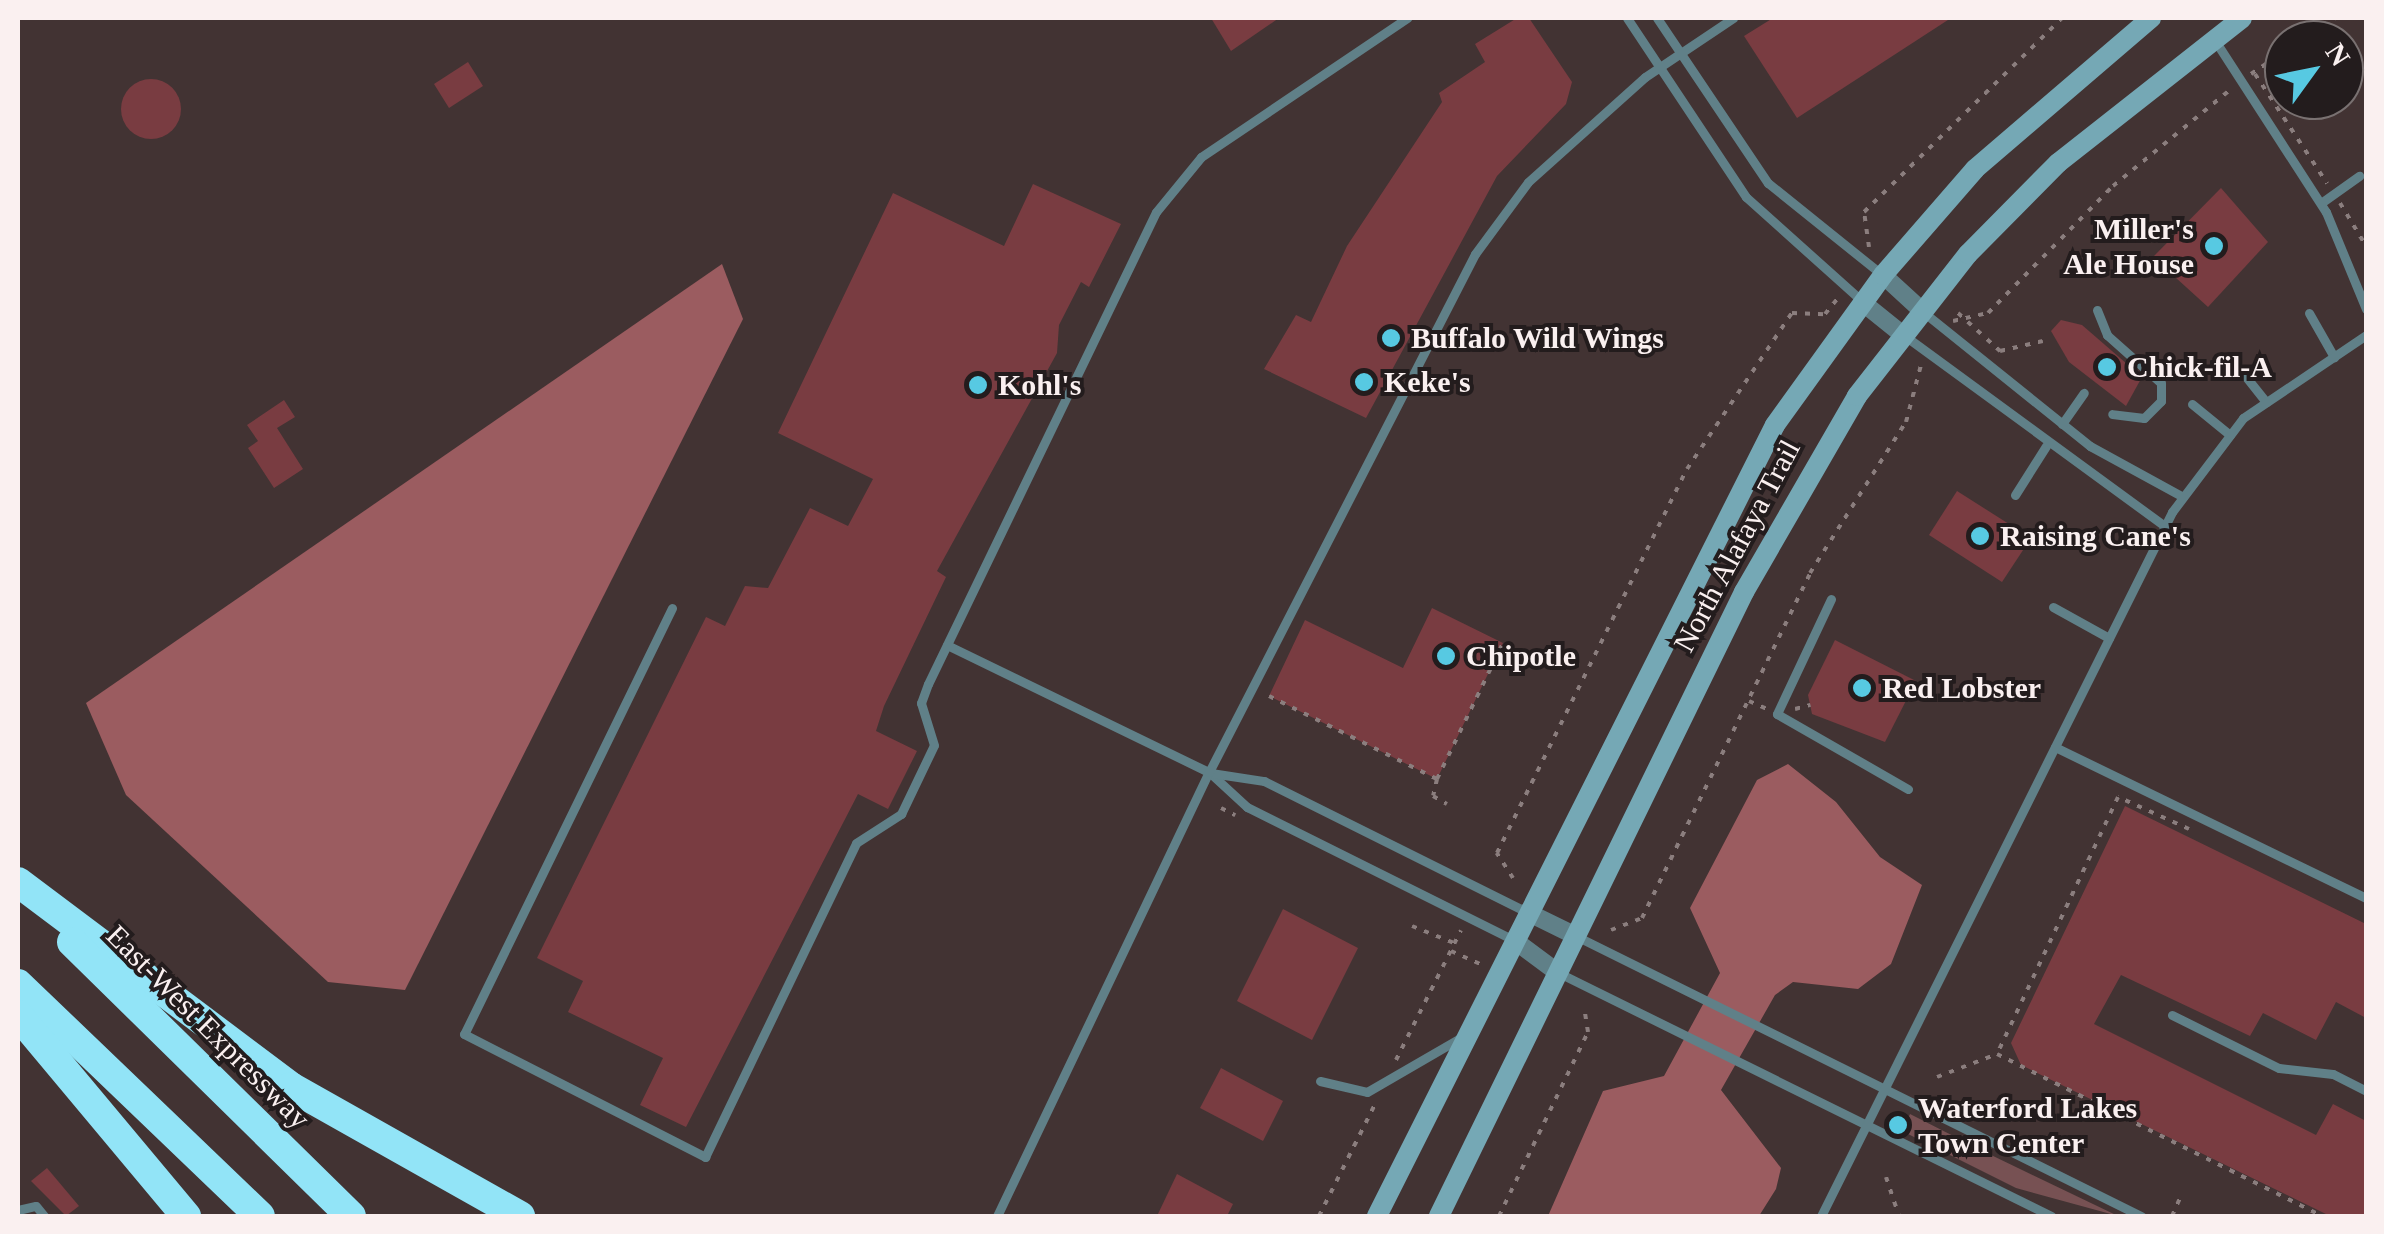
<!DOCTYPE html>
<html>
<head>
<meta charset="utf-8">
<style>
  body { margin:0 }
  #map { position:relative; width:2384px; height:1234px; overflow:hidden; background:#423333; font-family:Georgia,serif }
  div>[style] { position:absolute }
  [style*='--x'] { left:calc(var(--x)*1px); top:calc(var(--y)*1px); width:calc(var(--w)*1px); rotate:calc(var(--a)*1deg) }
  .green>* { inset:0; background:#775153 }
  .water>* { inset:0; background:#9b5c60 }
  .building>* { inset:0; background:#793c41 }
  .round { border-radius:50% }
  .path>* { height:4px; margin-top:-2px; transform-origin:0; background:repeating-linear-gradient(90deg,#8b7e7e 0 5px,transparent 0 13px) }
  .lane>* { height:9px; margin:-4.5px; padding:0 4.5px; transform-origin:4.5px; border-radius:4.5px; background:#608088 }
  .street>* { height:18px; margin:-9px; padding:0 9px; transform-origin:9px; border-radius:9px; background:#608088 }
  .secondary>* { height:20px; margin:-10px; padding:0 10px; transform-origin:10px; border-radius:10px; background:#75a8b5 }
  .highway>* { height:30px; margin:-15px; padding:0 15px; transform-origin:15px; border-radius:15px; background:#92e4f7 }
  .dots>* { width:28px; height:28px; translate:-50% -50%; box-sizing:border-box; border:5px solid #231c1d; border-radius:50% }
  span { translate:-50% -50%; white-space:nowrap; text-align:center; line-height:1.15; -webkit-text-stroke:8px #231c1d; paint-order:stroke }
  .poi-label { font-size:30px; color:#faf0f0; font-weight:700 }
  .right { translate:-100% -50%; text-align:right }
  .left { translate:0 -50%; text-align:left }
  .street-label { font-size:30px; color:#faf0f0 }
  .frame { position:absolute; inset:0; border:20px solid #faf0f0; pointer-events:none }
  .north { position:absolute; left:2264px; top:20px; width:100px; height:100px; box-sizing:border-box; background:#231c1d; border:2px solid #797171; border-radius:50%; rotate:57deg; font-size:28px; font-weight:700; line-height:40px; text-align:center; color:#faf0f0 }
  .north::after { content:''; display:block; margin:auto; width:35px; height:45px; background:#57c9e2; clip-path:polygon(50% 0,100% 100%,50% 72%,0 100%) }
</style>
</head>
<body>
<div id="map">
  <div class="green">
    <div style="clip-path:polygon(1910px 1114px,1989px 1154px,2118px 1216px,2016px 1188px,1902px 1131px)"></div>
  </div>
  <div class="water">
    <div style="clip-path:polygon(722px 264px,743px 319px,405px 990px,328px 982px,126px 795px,86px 703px)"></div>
    <div style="clip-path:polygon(1788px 764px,1836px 802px,1880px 857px,1922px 885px,1891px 964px,1858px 989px,1793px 982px,1775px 995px,1721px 1090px,1781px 1168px,1776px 1189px,1759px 1216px,1548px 1216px,1603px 1091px,1664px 1076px,1720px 973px,1690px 908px,1757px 780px)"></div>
  </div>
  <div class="building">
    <div style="clip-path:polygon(1211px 18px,1279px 18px,1231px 51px)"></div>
    <div style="clip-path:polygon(1517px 18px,1529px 18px,1572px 82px,1566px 104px,1497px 176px,1366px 418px,1264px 369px,1296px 315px,1311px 322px,1347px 246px,1442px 102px,1439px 93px,1485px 62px,1475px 44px)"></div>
    <div style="clip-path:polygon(1773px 18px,1951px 18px,1797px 118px,1744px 36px)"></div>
    <div style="clip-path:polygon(468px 62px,483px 86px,449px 108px,434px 84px)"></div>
    <div class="round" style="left:121px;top:79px;width:60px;height:60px"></div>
    <div style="clip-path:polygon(1033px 184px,1121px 224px,1089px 287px,1081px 282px,1059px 325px,1057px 353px,937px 571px,946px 577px,884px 706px,876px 731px,917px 751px,888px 809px,858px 794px,686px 1127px,640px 1105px,663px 1058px,568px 1012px,583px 981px,537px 958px,706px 617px,725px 626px,745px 586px,768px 588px,810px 508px,848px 526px,873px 479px,778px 433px,893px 193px,1004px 246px)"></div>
    <div style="clip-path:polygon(2221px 188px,2268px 242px,2208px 307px,2153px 257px)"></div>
    <div style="clip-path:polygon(2061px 320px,2082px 325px,2142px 377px,2126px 406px,2069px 362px,2051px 331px)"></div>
    <div style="clip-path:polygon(284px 400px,295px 417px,277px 428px,303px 469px,274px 488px,248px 448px,258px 441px,247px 425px)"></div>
    <div style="clip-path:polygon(1957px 491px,2031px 538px,2002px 582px,1929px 535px)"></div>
    <div style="clip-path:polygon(1432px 608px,1503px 643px,1437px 779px,1269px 696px,1305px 620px,1403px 668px)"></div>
    <div style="clip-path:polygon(1835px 640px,1916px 681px,1885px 742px,1812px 714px,1808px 695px)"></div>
    <div style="clip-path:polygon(2125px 806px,2366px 924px,2366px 1018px,2336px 1002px,2316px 1040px,2263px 1013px,2250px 1036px,2121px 975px,2094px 1024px,2316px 1135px,2333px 1104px,2366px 1121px,2366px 1216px,2330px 1216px,2021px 1065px,2011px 1043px)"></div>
    <div style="clip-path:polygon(1283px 909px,1358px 948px,1312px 1040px,1237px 1001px)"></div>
    <div style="clip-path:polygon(1221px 1068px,1283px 1101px,1263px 1141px,1200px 1108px)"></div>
    <div style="clip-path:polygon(47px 1168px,79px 1206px,66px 1216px,31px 1181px)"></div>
    <div style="clip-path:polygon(1177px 1174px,1233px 1204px,1227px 1216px,1157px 1216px)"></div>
  </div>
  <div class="path">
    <div style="--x:2301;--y:40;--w:40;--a:-32.9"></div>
    <div style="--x:2251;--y:74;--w:40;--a:-34"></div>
    <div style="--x:2255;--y:74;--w:131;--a:56.6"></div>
    <div style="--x:2340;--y:203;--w:50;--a:58.8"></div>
    <div style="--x:1869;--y:247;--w:35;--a:-98"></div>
    <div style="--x:1864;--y:212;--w:277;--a:-44.4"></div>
    <div style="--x:1958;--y:313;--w:57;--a:42.1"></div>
    <div style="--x:2000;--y:351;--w:44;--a:-13.1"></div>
    <div style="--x:1953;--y:321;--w:36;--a:-13"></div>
    <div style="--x:1988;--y:313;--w:178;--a:-45.5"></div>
    <div style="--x:2113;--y:186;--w:153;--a:-39.4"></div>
    <div style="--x:1269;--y:696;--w:187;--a:26.3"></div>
    <div style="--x:1437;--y:779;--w:151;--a:-64.1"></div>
    <div style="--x:1749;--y:701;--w:20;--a:24"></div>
    <div style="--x:1795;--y:709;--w:16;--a:-15"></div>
    <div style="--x:1437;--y:779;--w:17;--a:103"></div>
    <div style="--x:1433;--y:796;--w:16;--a:30"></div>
    <div style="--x:1221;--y:808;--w:16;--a:27"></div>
    <div style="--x:2189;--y:829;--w:78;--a:-155.7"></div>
    <div style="--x:2118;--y:797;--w:284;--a:115.2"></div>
    <div style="--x:1997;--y:1054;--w:363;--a:26.5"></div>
    <div style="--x:1513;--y:878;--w:30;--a:-123"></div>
    <div style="--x:1497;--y:853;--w:428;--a:-63.7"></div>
    <div style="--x:1687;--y:469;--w:188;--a:-56.1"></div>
    <div style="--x:1792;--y:313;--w:33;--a:2"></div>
    <div style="--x:1825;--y:314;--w:21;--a:-51"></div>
    <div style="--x:1412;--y:926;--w:45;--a:22"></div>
    <div style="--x:1611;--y:930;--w:33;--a:-21"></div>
    <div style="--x:1642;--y:918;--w:384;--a:-64"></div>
    <div style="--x:1810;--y:573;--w:179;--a:-57.6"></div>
    <div style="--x:1906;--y:422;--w:59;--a:-75.3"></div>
    <div style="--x:1451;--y:951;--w:35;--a:24"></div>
    <div style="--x:1396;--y:1060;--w:145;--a:-63.4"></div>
    <div style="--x:1937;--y:1077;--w:64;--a:-21"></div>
    <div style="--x:1886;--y:1177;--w:41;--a:71.6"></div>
    <div style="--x:1319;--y:1216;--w:125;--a:-63.4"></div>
    <div style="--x:1499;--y:1216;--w:204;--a:-64.2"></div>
    <div style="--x:1588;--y:1032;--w:24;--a:-99"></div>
    <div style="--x:2172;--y:1216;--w:20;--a:-66"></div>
  </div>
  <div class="lane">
    <div style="--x:1627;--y:18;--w:215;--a:56.4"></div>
    <div style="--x:1746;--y:197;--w:156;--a:41.9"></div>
    <div style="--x:1657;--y:18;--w:199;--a:56.1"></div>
    <div style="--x:1768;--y:183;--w:145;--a:38.8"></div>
    <div style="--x:2214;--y:39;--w:206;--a:57.1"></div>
    <div style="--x:2326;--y:212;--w:105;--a:67.6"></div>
    <div style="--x:2321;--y:203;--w:47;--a:-35.4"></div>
    <div style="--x:2097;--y:310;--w:27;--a:68"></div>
    <div style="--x:2107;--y:335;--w:72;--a:41.6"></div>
    <div style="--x:2161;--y:383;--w:18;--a:90"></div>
    <div style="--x:2161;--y:401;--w:24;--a:135"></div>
    <div style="--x:2144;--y:418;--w:32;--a:-173"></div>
    <div style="--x:1922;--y:311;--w:216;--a:38.8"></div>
    <div style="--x:2090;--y:446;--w:106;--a:28.7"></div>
    <div style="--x:2309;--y:313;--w:51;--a:60.4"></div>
    <div style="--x:1905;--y:336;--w:322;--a:36.2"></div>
    <div style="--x:2235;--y:363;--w:50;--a:51.5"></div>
    <div style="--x:2192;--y:404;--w:49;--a:39.2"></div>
    <div style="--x:2062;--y:424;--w:38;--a:-55"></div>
    <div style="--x:2015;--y:495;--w:58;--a:-57.7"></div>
    <div style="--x:1831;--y:599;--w:127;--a:115.2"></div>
    <div style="--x:1777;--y:714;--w:151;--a:29.8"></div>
    <div style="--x:2053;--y:607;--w:64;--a:29"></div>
    <div style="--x:672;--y:608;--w:474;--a:116"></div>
    <div style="--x:464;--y:1034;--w:271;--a:27"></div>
    <div style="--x:705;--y:1157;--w:348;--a:-64.3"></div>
    <div style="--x:856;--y:843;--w:54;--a:-32.8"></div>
    <div style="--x:901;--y:814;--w:76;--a:-64.4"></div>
    <div style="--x:934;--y:745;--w:44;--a:-107.2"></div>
    <div style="--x:921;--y:703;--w:20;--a:-70"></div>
    <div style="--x:928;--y:684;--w:524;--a:-64.22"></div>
    <div style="--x:1156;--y:212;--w:71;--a:-50.7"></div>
    <div style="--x:1201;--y:157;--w:249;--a:-34"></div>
    <div style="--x:947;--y:645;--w:291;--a:25.9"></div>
    <div style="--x:1209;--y:772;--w:52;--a:42.6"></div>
    <div style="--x:1247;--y:807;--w:298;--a:26.5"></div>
    <div style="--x:2055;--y:747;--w:346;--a:25.9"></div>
    <div style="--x:1211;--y:773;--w:54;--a:8.6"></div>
    <div style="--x:1264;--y:781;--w:294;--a:26.5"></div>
    <div style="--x:1576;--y:936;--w:631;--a:26.36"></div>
    <div style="--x:1559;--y:973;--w:549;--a:26.28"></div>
    <div style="--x:2172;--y:1015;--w:119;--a:26.4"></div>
    <div style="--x:2279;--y:1068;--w:54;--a:6.3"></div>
    <div style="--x:2333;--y:1074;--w:37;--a:27"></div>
    <div style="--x:1320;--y:1081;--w:48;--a:13.2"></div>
    <div style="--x:1367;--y:1092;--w:108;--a:-30.1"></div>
    <div style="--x:18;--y:1210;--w:18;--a:-13"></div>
    <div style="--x:36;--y:1206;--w:13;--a:51"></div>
    <div style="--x:997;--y:1216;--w:492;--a:-64.5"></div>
    <div style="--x:1209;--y:772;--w:582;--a:-62.82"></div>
    <div style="--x:1475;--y:254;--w:89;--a:-53.6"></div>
    <div style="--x:1528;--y:182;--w:157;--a:-41.9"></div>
    <div style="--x:1645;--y:77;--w:106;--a:-33.8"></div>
    <div style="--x:1821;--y:1216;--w:787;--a:-63.5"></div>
    <div style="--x:2172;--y:512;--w:118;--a:-52.9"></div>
    <div style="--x:2243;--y:418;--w:148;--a:-34"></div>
  </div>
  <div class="street">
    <div style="--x:1883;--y:275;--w:52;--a:42.6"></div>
    <div style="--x:1862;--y:302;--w:53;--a:38.8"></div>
    <div style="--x:1527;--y:912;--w:52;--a:26.1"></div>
    <div style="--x:1514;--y:940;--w:54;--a:36.7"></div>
  </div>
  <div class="secondary">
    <div style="--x:1377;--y:1216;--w:885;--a:-63.29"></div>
    <div style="--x:1775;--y:425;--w:185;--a:-54.2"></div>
    <div style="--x:1883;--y:275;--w:140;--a:-49"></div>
    <div style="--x:1975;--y:169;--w:232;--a:-40.6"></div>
    <div style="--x:1439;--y:1216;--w:695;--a:-63.95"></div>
    <div style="--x:1744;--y:592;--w:226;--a:-60"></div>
    <div style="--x:1857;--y:396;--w:180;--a:-52"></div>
    <div style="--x:1968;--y:254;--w:128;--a:-45.3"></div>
    <div style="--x:2058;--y:163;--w:234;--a:-38.2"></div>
  </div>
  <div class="highway">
    <div style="--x:18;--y:882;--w:341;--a:36.9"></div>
    <div style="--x:291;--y:1087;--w:263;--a:29.4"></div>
    <div style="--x:72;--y:942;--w:391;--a:44.5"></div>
    <div style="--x:18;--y:984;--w:335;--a:43.8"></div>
    <div style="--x:18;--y:1015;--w:262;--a:50.1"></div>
  </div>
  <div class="dots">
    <div style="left:2214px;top:246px;background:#57c9e2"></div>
    <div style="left:1391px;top:338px;background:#57c9e2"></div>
    <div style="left:2107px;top:367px;background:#57c9e2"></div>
    <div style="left:1364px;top:382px;background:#57c9e2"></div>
    <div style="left:978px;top:385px;background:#57c9e2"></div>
    <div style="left:1980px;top:536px;background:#57c9e2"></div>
    <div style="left:1446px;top:656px;background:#57c9e2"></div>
    <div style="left:1862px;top:688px;background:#57c9e2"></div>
    <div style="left:1898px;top:1125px;background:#57c9e2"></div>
  </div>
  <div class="poi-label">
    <span class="right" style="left:2194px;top:246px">Miller's<br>Ale House</span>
    <span class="left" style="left:1411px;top:338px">Buffalo Wild Wings</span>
    <span class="left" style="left:2127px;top:367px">Chick-fil-A</span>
    <span class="left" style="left:1384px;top:382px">Keke's</span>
    <span class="left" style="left:998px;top:385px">Kohl's</span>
    <span class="left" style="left:2000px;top:536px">Raising Cane's</span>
    <span class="left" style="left:1466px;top:656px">Chipotle</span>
    <span class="left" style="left:1882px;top:688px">Red Lobster</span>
    <span class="left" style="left:1918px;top:1125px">Waterford Lakes<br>Town Center</span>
  </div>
  <div class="street-label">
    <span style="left:1737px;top:546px;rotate:-62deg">North Alafaya Trail</span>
    <span style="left:208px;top:1027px;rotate:45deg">East-West Expressway</span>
  </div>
  <div class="frame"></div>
  <div class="north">N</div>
</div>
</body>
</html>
